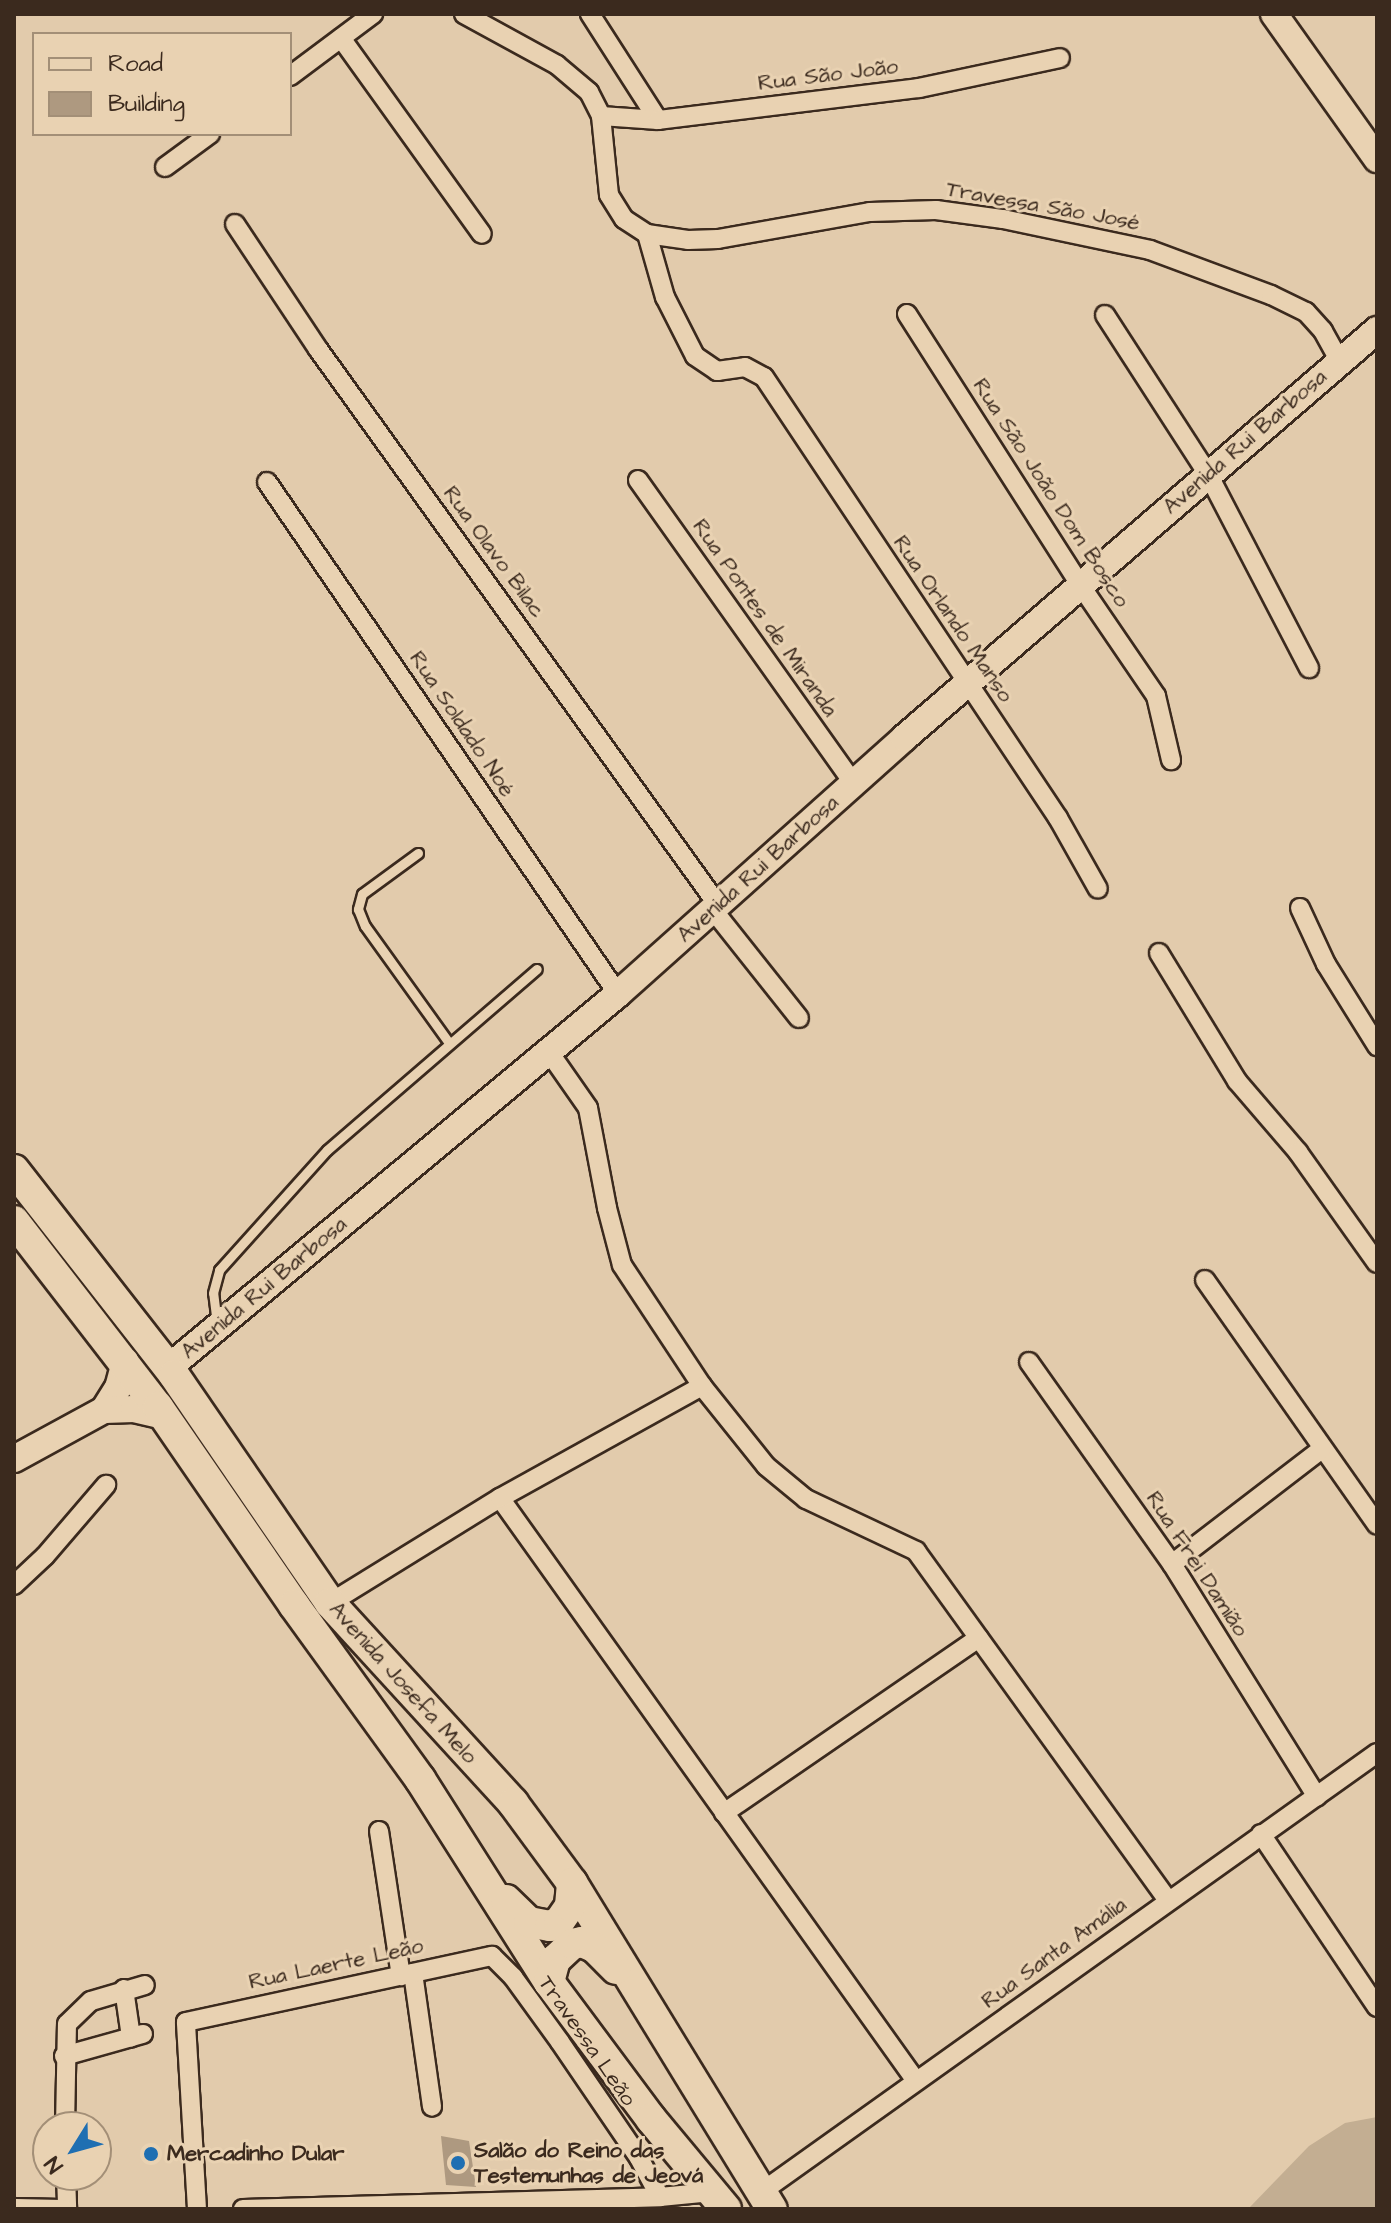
<!DOCTYPE html>
<html>
<head>
<meta charset="utf-8">
<style>
  body { margin:0 }
  #map { position:relative; width:1391px; height:2223px; overflow:hidden; background:#e2cbac; font-family:"Architects Daughter",sans-serif }
  div>[style] { position:absolute }
  [style*='--x'] { left:calc(var(--x)*1px); top:calc(var(--y)*1px); width:calc(var(--w)*1px); rotate:calc(var(--a)*1deg) }
  .green>* { inset:0; background:#c3ae92 }
  .building>* { inset:0; background:#ae9980 }
  .roads { filter:drop-shadow(2px 0 #3b2a1e) drop-shadow(-2px 0 #3b2a1e) drop-shadow(0 2px #3b2a1e) drop-shadow(0 -2px #3b2a1e) }
  .lane>* { height:9px; margin:-4.5px; padding:0 4.5px; transform-origin:4.5px; border-radius:4.5px; background:#e9d2b2 }
  .street>* { height:18px; margin:-9px; padding:0 9px; transform-origin:9px; border-radius:9px; background:#e9d2b2 }
  .secondary>* { height:26px; margin:-13px; padding:0 13px; transform-origin:13px; border-radius:13px; background:#e9d2b2 }
  .primary>* { height:30px; margin:-15px; padding:0 15px; transform-origin:15px; border-radius:15px; background:#e9d2b2 }
  .dots>* { width:22px; height:22px; translate:-50% -50%; box-sizing:border-box; border:4px solid #e9d2b2; border-radius:50% }
  span { translate:-50% -50%; white-space:nowrap; text-align:center; line-height:1.15; -webkit-text-stroke:6px #e9d2b2; paint-order:stroke }
  .street-label { font-size:22px; color:#3b2a1e }
  .poi-label { font-size:22px; color:#3b2a1e; font-weight:700 }
  .left { translate:0 -50%; text-align:left }
  .frame { position:absolute; inset:0; border:16px solid #3b2a1e; pointer-events:none }
  .legend { position:absolute; left:32px; top:32px; width:260px; height:104px; box-sizing:border-box; background:#e9d2b2; border:2px solid #a38f77; margin:0; padding:10px 14px; list-style:none; font-size:24px; color:#3b2a1e }
  .legend li { display:flex; align-items:center; gap:16px; height:40px }
  .legend b { width:40px; border:2px solid #a38f77 }
  .north { position:absolute; left:32px; top:2111px; width:80px; height:80px; box-sizing:border-box; background:#e9d2b2; border:2px solid #a38f77; border-radius:50%; rotate:233deg; font-size:22px; font-weight:700; line-height:32px; text-align:center; color:#3b2a1e }
  .north::after { content:''; display:block; margin:auto; width:28px; height:36px; background:#1f6fb2; clip-path:polygon(50% 0,100% 100%,50% 72%,0 100%) }
</style>
</head>
<body>
<div id="map">
  <div class="green">
    <div style="clip-path:polygon(1377px 2117px,1377px 2209px,1248px 2209px,1309px 2146px,1345px 2123px)"></div>
  </div>
  <div class="building">
    <div style="clip-path:polygon(441px 2136px,469px 2141px,476px 2187px,446px 2185px)"></div>
  </div>
  <div class="roads">
    <div class="lane">
      <div style="--x:418;--y:853;--w:69;--a:143.8"></div>
      <div style="--x:362;--y:894;--w:16;--a:105"></div>
      <div style="--x:358;--y:909;--w:18;--a:68"></div>
      <div style="--x:365;--y:926;--w:144;--a:54.3"></div>
      <div style="--x:217;--y:1324;--w:31;--a:-97"></div>
      <div style="--x:213;--y:1293;--w:24;--a:-75"></div>
      <div style="--x:219;--y:1270;--w:161;--a:-48"></div>
      <div style="--x:327;--y:1150;--w:277;--a:-40.8"></div>
    </div>
    <div class="street">
      <div style="--x:464;--y:14;--w:106;--a:28.7"></div>
      <div style="--x:557;--y:65;--w:42;--a:40.2"></div>
      <div style="--x:589;--y:92;--w:27;--a:63"></div>
      <div style="--x:601;--y:116;--w:79;--a:84.2"></div>
      <div style="--x:609;--y:195;--w:28;--a:58"></div>
      <div style="--x:624;--y:219;--w:27;--a:33"></div>
      <div style="--x:647;--y:234;--w:41;--a:8.3"></div>
      <div style="--x:688;--y:240;--w:30;--a:-2"></div>
      <div style="--x:718;--y:239;--w:154;--a:-10.1"></div>
      <div style="--x:870;--y:212;--w:66;--a:-1.7"></div>
      <div style="--x:936;--y:210;--w:68;--a:7.7"></div>
      <div style="--x:1003;--y:219;--w:150;--a:11.9"></div>
      <div style="--x:1150;--y:250;--w:129;--a:20.4"></div>
      <div style="--x:1271;--y:295;--w:39;--a:26"></div>
      <div style="--x:1306;--y:312;--w:25;--a:48"></div>
      <div style="--x:1323;--y:331;--w:33;--a:61"></div>
      <div style="--x:590;--y:14;--w:126;--a:57.3"></div>
      <div style="--x:341;--y:38;--w:241;--a:54.3"></div>
      <div style="--x:290;--y:76;--w:104;--a:-36.8"></div>
      <div style="--x:601;--y:116;--w:57;--a:4"></div>
      <div style="--x:658;--y:120;--w:263;--a:-7"></div>
      <div style="--x:919;--y:88;--w:144;--a:-12"></div>
      <div style="--x:165;--y:167;--w:56;--a:-36.3"></div>
      <div style="--x:235;--y:224;--w:150;--a:56.4"></div>
      <div style="--x:318;--y:349;--w:685;--a:54.27"></div>
      <div style="--x:647;--y:234;--w:66;--a:74.1"></div>
      <div style="--x:665;--y:297;--w:66;--a:63"></div>
      <div style="--x:695;--y:356;--w:27;--a:34"></div>
      <div style="--x:717;--y:371;--w:28;--a:-8"></div>
      <div style="--x:745;--y:367;--w:21;--a:28"></div>
      <div style="--x:764;--y:377;--w:530;--a:56.31"></div>
      <div style="--x:1058;--y:818;--w:81;--a:60.6"></div>
      <div style="--x:907;--y:314;--w:323;--a:57.4"></div>
      <div style="--x:1081;--y:586;--w:133;--a:55.7"></div>
      <div style="--x:1156;--y:696;--w:66;--a:76.8"></div>
      <div style="--x:1105;--y:315;--w:189;--a:57.1"></div>
      <div style="--x:1208;--y:474;--w:219;--a:62.5"></div>
      <div style="--x:638;--y:480;--w:372;--a:54.6"></div>
      <div style="--x:267;--y:482;--w:621;--a:55.57"></div>
      <div style="--x:1300;--y:908;--w:62;--a:65.1"></div>
      <div style="--x:1326;--y:964;--w:97;--a:58.1"></div>
      <div style="--x:713;--y:910;--w:138;--a:51.5"></div>
      <div style="--x:1159;--y:953;--w:150;--a:58.6"></div>
      <div style="--x:1237;--y:1081;--w:94;--a:49.3"></div>
      <div style="--x:1298;--y:1152;--w:136;--a:54.6"></div>
      <div style="--x:549;--y:1052;--w:68;--a:55.1"></div>
      <div style="--x:588;--y:1108;--w:102;--a:79.2"></div>
      <div style="--x:607;--y:1208;--w:59;--a:75.3"></div>
      <div style="--x:622;--y:1265;--w:145;--a:56.5"></div>
      <div style="--x:702;--y:1386;--w:102;--a:51.3"></div>
      <div style="--x:766;--y:1466;--w:52;--a:39.5"></div>
      <div style="--x:806;--y:1499;--w:122;--a:25.3"></div>
      <div style="--x:916;--y:1551;--w:431;--a:54.2"></div>
      <div style="--x:1205;--y:1280;--w:299;--a:54.9"></div>
      <div style="--x:1029;--y:1362;--w:247;--a:54.7"></div>
      <div style="--x:1172;--y:1564;--w:274;--a:58.1"></div>
      <div style="--x:500;--y:1498;--w:716;--a:54.49"></div>
      <div style="--x:1172;--y:1564;--w:189;--a:-37.5"></div>
      <div style="--x:14;--y:1585;--w:42;--a:-43.1"></div>
      <div style="--x:45;--y:1556;--w:94;--a:-49.3"></div>
      <div style="--x:330;--y:1603;--w:200;--a:-31.7"></div>
      <div style="--x:500;--y:1498;--w:231;--a:-29"></div>
      <div style="--x:724;--y:1813;--w:309;--a:-34.5"></div>
      <div style="--x:379;--y:1831;--w:147;--a:81.4"></div>
      <div style="--x:1261;--y:1834;--w:208;--a:56.2"></div>
      <div style="--x:413;--y:1973;--w:135;--a:81.9"></div>
      <div style="--x:124;--y:1989;--w:49;--a:81.7"></div>
      <div style="--x:64;--y:2056;--w:82;--a:-15.6"></div>
      <div style="--x:65;--y:2127;--w:103;--a:-88.9"></div>
      <div style="--x:67;--y:2024;--w:33;--a:-44"></div>
      <div style="--x:91;--y:2001;--w:56;--a:-16.5"></div>
      <div style="--x:66;--y:2175;--w:34;--a:88"></div>
      <div style="--x:760;--y:2193;--w:758;--a:-35.49"></div>
      <div style="--x:14;--y:2208;--w:50;--a:1.1"></div>
      <div style="--x:197;--y:2209;--w:187;--a:-93.4"></div>
      <div style="--x:186;--y:2022;--w:313;--a:-12.2"></div>
      <div style="--x:492;--y:1956;--w:30;--a:45"></div>
      <div style="--x:513;--y:1977;--w:80;--a:54.1"></div>
      <div style="--x:560;--y:2042;--w:140;--a:55.7"></div>
      <div style="--x:639;--y:2158;--w:44;--a:61.7"></div>
      <div style="--x:243;--y:2209;--w:417;--a:-1.6"></div>
      <div style="--x:660;--y:2197;--w:52;--a:-5.5"></div>
    </div>
    <div class="secondary">
      <div style="--x:1274;--y:14;--w:178;--a:54.6"></div>
      <div style="--x:168;--y:1368;--w:585;--a:-39.73"></div>
      <div style="--x:618;--y:994;--w:384;--a:-41.8"></div>
      <div style="--x:904;--y:738;--w:625;--a:-40.78"></div>
      <div style="--x:104;--y:1410;--w:26;--a:-58"></div>
      <div style="--x:118;--y:1388;--w:28;--a:-75"></div>
      <div style="--x:14;--y:1459;--w:102;--a:-28.6"></div>
      <div style="--x:104;--y:1410;--w:30;--a:-2"></div>
      <div style="--x:134;--y:1409;--w:31;--a:13"></div>
    </div>
    <div class="primary">
      <div style="--x:14;--y:1170;--w:260;--a:52"></div>
      <div style="--x:174;--y:1375;--w:276;--a:55.6"></div>
      <div style="--x:330;--y:1603;--w:271;--a:47.5"></div>
      <div style="--x:513;--y:1803;--w:99;--a:53.6"></div>
      <div style="--x:572;--y:1883;--w:382;--a:58.5"></div>
      <div style="--x:14;--y:1221;--w:235;--a:52.3"></div>
      <div style="--x:158;--y:1407;--w:240;--a:55.5"></div>
      <div style="--x:294;--y:1605;--w:215;--a:54.1"></div>
      <div style="--x:420;--y:1779;--w:241;--a:57.6"></div>
      <div style="--x:549;--y:1982;--w:171;--a:53.3"></div>
      <div style="--x:651;--y:2119;--w:117;--a:50.2"></div>
      <div style="--x:506;--y:1900;--w:32;--a:44"></div>
      <div style="--x:529;--y:1922;--w:21;--a:11"></div>
      <div style="--x:550;--y:1926;--w:10;--a:-24"></div>
      <div style="--x:559;--y:1922;--w:19;--a:-55"></div>
      <div style="--x:570;--y:1906;--w:23;--a:-85"></div>
      <div style="--x:549;--y:1982;--w:23;--a:-75"></div>
      <div style="--x:555;--y:1960;--w:23;--a:-43"></div>
      <div style="--x:572;--y:1944;--w:10;--a:-11"></div>
      <div style="--x:582;--y:1942;--w:13;--a:23"></div>
      <div style="--x:594;--y:1947;--w:31;--a:45"></div>
    </div>
  </div>
  <div class="dots">
    <div style="left:151px;top:2154px;background:#1f6fb2"></div>
    <div style="left:458px;top:2163px;background:#1f6fb2"></div>
  </div>
  <div class="street-label">
    <span style="left:828px;top:75px;rotate:-7deg">Rua São João</span>
    <span style="left:1043px;top:206px;rotate:10deg">Travessa São José</span>
    <span style="left:1245px;top:442px;rotate:-41deg">Avenida Rui Barbosa</span>
    <span style="left:1051px;top:493px;rotate:57deg">Rua São João Dom Bosco</span>
    <span style="left:494px;top:552px;rotate:54deg">Rua Olavo Bilac</span>
    <span style="left:765px;top:618px;rotate:55deg">Rua Pontes de Miranda</span>
    <span style="left:953px;top:619px;rotate:56deg">Rua Orlando Manso</span>
    <span style="left:462px;top:724px;rotate:56deg">Rua Soldado Noé</span>
    <span style="left:758px;top:869px;rotate:-42deg">Avenida Rui Barbosa</span>
    <span style="left:264px;top:1288px;rotate:-40deg">Avenida Rui Barbosa</span>
    <span style="left:1197px;top:1564px;rotate:57deg">Rua Frei Damião</span>
    <span style="left:403px;top:1683px;rotate:48deg">Avenida Josefa Melo</span>
    <span style="left:1054px;top:1953px;rotate:-36deg">Rua Santa Amália</span>
    <span style="left:336px;top:1964px;rotate:-12deg">Rua Laerte Leão</span>
    <span style="left:587px;top:2041px;rotate:55deg">Travessa Leão</span>
  </div>
  <div class="poi-label">
    <span class="left" style="left:474px;top:2163px">Salão do Reino das<br>Testemunhas de Jeová</span>
    <span class="left" style="left:167px;top:2154px">Mercadinho Dular</span>
  </div>
  <div class="frame"></div>
  <ul class="legend">
  <li><b style="height:10px;background:#e9d2b2"></b>Road</li>
  <li><b style="height:22px;background:#ae9980"></b>Building</li>
  </ul>
  <div class="north">N</div>
</div>
</body>
</html>
